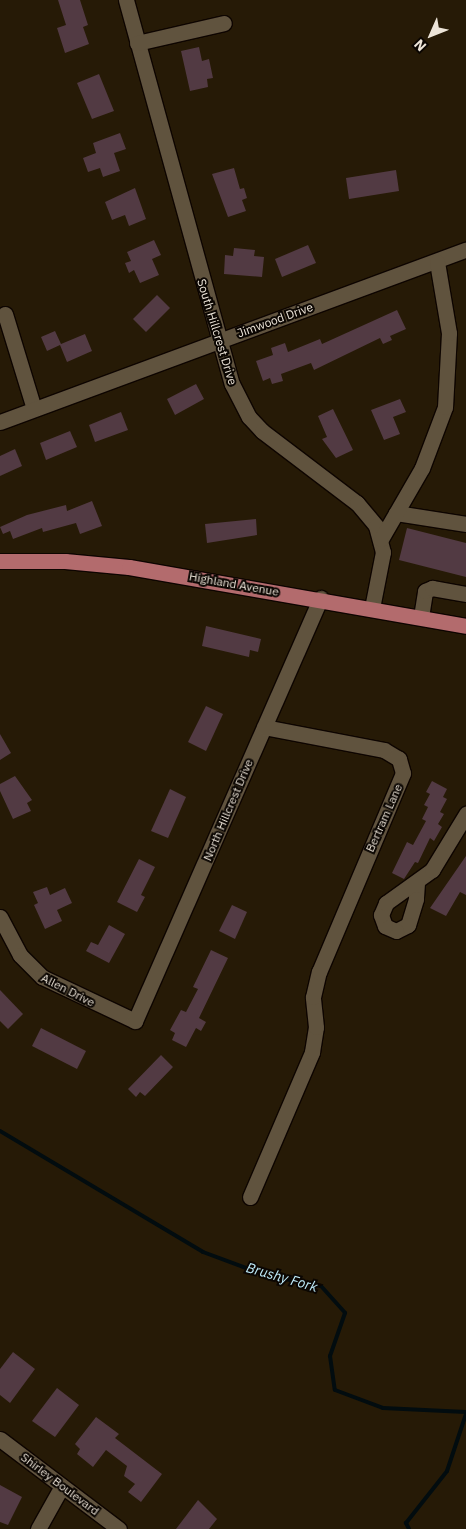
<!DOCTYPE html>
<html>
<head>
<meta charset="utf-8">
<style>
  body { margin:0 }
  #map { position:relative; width:466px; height:1529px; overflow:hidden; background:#261a06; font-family:"IBM Plex Sans",sans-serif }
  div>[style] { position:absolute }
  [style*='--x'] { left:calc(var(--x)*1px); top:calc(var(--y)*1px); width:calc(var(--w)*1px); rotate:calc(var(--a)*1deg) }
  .stream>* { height:4px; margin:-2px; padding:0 2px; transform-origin:2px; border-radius:2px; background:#020c0f }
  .building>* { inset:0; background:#523a43 }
  .roads { filter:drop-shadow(1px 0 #0e0500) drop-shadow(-1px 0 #0e0500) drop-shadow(0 1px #0e0500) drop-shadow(0 -1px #0e0500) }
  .minor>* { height:15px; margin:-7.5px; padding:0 7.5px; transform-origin:7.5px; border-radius:7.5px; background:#60533e }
  .major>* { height:15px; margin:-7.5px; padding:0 7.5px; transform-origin:7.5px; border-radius:7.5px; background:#b36b6d }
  span { translate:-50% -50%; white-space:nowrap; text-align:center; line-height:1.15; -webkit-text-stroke:4px #0b0602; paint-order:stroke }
  .street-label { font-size:12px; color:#ece4d8 }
  .water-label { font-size:14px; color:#c0edfb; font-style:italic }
  .north { position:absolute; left:406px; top:10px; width:50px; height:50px; -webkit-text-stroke:4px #0b0602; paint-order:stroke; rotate:226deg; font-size:14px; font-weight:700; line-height:20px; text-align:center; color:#ece4d8 }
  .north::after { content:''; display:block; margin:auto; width:18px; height:22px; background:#ece4d8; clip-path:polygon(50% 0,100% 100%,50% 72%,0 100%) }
</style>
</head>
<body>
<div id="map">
  <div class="stream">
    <div style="--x:0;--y:1131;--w:236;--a:30.8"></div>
    <div style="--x:203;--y:1252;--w:66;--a:20.4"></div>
    <div style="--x:265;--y:1275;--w:57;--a:11.1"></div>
    <div style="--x:321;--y:1286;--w:36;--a:48"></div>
    <div style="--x:345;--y:1313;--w:46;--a:109.2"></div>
    <div style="--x:330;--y:1356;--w:34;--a:82"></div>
    <div style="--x:335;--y:1390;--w:51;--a:20.6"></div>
    <div style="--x:383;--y:1408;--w:83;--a:2.8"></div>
    <div style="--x:409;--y:1529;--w:7;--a:-117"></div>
    <div style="--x:406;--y:1523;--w:66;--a:-51.7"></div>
    <div style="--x:447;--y:1471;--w:60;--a:-71.6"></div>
  </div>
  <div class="building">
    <div style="clip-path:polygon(58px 0,80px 0,88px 25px,83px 27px,89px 44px,65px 53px,57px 28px,66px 25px)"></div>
    <div style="clip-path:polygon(199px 47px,202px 61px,209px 59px,213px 78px,207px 79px,208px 87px,190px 91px,181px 51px)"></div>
    <div style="clip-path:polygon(99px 74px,114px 111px,92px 119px,77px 83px)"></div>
    <div style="clip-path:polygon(120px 133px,126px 149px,114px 153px,120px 171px,103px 177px,100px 168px,88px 172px,83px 158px,96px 153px,93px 143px)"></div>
    <div style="clip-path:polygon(234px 168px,240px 189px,244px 188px,247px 198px,242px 200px,246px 211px,228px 217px,212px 174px)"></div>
    <div style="clip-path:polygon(396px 170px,399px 191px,349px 199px,346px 178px)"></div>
    <div style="clip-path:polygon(135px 188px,146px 219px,129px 226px,125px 215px,112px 220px,105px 202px)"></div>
    <div style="clip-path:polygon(154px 240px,161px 255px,152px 259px,159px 275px,140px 283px,134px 270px,129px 273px,125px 263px,131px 261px,127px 252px)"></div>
    <div style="clip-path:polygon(308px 245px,316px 263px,282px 277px,275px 259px)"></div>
    <div style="clip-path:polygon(234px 248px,255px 250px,254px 256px,264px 257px,262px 277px,224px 274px,225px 255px,233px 256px)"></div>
    <div style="clip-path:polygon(157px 295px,170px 308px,146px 332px,133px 319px)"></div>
    <div style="clip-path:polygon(397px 310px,406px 329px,390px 336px,392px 340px,383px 344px,380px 338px,314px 370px,311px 363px,281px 374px,283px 381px,272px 384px,270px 378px,263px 381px,256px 361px,273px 355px,271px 348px,285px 343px,288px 352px,320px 339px,322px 344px)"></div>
    <div style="clip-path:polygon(55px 331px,61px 344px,85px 334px,92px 351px,67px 362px,60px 345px,47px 351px,41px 337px)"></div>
    <div style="clip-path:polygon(196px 384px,204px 399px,175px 415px,167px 399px)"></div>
    <div style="clip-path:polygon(400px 399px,406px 412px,393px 417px,400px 434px,384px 440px,371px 410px)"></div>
    <div style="clip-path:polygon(333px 409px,353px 450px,336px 458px,322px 439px,327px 437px,318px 416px)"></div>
    <div style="clip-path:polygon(121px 412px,128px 430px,95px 442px,89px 425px)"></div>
    <div style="clip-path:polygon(70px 431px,77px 447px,46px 460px,40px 443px)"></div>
    <div style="clip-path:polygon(15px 449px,22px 466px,0 476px,0 456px)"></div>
    <div style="clip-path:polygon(92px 501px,102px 526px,80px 534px,76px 523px,43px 532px,42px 528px,13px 539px,10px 531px,3px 534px,0 527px,27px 515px,66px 505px,67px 511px)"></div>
    <div style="clip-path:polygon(256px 519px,257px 535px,207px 543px,205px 524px)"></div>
    <div style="clip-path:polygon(407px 528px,466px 543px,466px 577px,399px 560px)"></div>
    <div style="clip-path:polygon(206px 626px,261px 639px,258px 652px,250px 650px,249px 657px,202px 646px)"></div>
    <div style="clip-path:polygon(206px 706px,223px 714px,206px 751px,188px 742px)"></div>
    <div style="clip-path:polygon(0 734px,11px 753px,0 760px)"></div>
    <div style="clip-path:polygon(15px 776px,32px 800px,27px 803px,31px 811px,13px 819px,0 791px,0 784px)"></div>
    <div style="clip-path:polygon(432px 781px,447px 789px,443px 797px,447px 799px,440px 812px,444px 814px,438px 824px,442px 827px,434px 841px,430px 838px,418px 863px,415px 862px,404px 879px,392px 873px,407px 842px,413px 845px,426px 821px,422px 819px,428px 807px,424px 805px,430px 794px,426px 792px)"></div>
    <div style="clip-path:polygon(170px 789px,186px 797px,168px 838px,151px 831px)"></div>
    <div style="clip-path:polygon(466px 856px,466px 895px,460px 892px,446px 916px,430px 908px)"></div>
    <div style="clip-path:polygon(139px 859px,155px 867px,141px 895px,145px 897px,137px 912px,117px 902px)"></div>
    <div style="clip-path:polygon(47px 887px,50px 895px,65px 888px,72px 903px,57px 910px,62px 921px,45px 929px,34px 905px,38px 903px,33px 892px)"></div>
    <div style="clip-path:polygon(232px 905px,247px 912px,235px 939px,219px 931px)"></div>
    <div style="clip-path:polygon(109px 925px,125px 934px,109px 963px,86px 951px,91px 942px,98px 945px)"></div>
    <div style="clip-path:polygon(211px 950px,228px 958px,199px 1018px,206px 1022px,201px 1031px,196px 1028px,186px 1047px,172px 1040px,175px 1033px,170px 1030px,181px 1010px,186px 1012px,198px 989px,193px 987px)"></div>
    <div style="clip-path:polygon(0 990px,23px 1014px,8px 1029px,0 1021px)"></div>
    <div style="clip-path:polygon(41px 1028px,86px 1051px,77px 1069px,32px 1046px)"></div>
    <div style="clip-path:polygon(161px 1055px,173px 1067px,145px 1096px,140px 1092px,136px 1097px,128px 1089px)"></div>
    <div style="clip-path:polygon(13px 1352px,35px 1369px,10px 1403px,0 1395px,0 1369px)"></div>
    <div style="clip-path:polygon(57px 1388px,79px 1405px,55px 1437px,32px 1421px)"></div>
    <div style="clip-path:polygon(96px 1417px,119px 1434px,115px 1438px,162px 1474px,141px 1502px,128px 1492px,135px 1484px,124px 1476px,127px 1466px,106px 1450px,93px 1467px,77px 1454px,80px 1449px,75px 1444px)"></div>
    <div style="clip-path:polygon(0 1485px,22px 1497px,8px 1525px,0 1522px)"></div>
    <div style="clip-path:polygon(198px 1500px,217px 1519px,209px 1529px,176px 1529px)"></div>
  </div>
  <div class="roads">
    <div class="minor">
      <div style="--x:126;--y:0;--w:398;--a:74.6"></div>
      <div style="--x:232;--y:384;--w:37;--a:63"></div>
      <div style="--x:249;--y:417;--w:19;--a:47"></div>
      <div style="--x:262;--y:431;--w:119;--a:37.2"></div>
      <div style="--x:357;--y:503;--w:30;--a:50"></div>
      <div style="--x:376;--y:526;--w:27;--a:75"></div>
      <div style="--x:383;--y:552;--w:57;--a:101.1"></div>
      <div style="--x:137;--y:43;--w:89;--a:-12.9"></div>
      <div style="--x:5;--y:314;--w:99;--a:73"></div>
      <div style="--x:0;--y:422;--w:497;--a:-20.3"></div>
      <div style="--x:396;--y:513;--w:71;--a:8.9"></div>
      <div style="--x:381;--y:539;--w:82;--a:-60"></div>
      <div style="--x:422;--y:468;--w:65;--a:-69.3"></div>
      <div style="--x:445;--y:407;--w:74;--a:-86.9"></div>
      <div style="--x:449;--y:333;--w:72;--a:-99.6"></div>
      <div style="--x:421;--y:617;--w:26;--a:-81"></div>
      <div style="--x:425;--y:591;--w:8;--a:-23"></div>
      <div style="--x:432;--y:588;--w:35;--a:10"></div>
      <div style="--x:417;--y:883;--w:16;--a:94"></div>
      <div style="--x:416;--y:899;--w:27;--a:107"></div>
      <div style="--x:408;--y:925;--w:13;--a:153"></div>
      <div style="--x:396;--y:931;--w:12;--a:-156"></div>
      <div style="--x:385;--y:926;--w:12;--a:-110"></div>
      <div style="--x:381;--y:915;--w:13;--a:-67"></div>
      <div style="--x:386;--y:903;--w:57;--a:-35.7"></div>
      <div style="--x:432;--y:870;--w:66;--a:-58.7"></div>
      <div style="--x:0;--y:917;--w:43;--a:62.2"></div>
      <div style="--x:20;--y:955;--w:31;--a:45"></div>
      <div style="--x:42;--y:977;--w:103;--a:25.3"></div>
      <div style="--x:135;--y:1021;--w:462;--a:-66.3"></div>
      <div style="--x:250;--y:1197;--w:158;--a:-66.8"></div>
      <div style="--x:312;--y:1052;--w:25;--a:-81"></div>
      <div style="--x:316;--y:1027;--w:30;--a:-96"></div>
      <div style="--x:313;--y:997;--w:26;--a:-77"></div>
      <div style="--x:319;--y:972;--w:216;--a:-67.1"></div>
      <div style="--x:403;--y:773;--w:15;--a:-106"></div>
      <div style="--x:399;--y:759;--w:17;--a:-149"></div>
      <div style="--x:384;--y:750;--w:122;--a:-169.1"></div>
      <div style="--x:0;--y:1439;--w:149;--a:37.1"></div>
      <div style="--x:38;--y:1529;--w:49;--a:-60.8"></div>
    </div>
    <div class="major">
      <div style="--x:0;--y:561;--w:65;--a:0"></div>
      <div style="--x:65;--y:561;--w:64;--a:5.4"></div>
      <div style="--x:129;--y:567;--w:342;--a:9.9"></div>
    </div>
  </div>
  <div class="street-label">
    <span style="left:275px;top:320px;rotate:-20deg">Jimwood Drive</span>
    <span style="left:217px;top:332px;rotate:73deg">South Hillcrest Drive</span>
    <span style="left:234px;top:584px;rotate:10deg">Highland Avenue</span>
    <span style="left:228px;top:810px;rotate:-67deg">North Hillcrest Drive</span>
    <span style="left:384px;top:818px;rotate:-66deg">Bertram Lane</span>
    <span style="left:68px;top:990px;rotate:27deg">Allen Drive</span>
    <span style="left:60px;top:1484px;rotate:37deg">Shirley Boulevard</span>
  </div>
  <div class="water-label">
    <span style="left:282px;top:1277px;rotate:16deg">Brushy Fork</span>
  </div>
  <div class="north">N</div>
</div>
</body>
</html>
